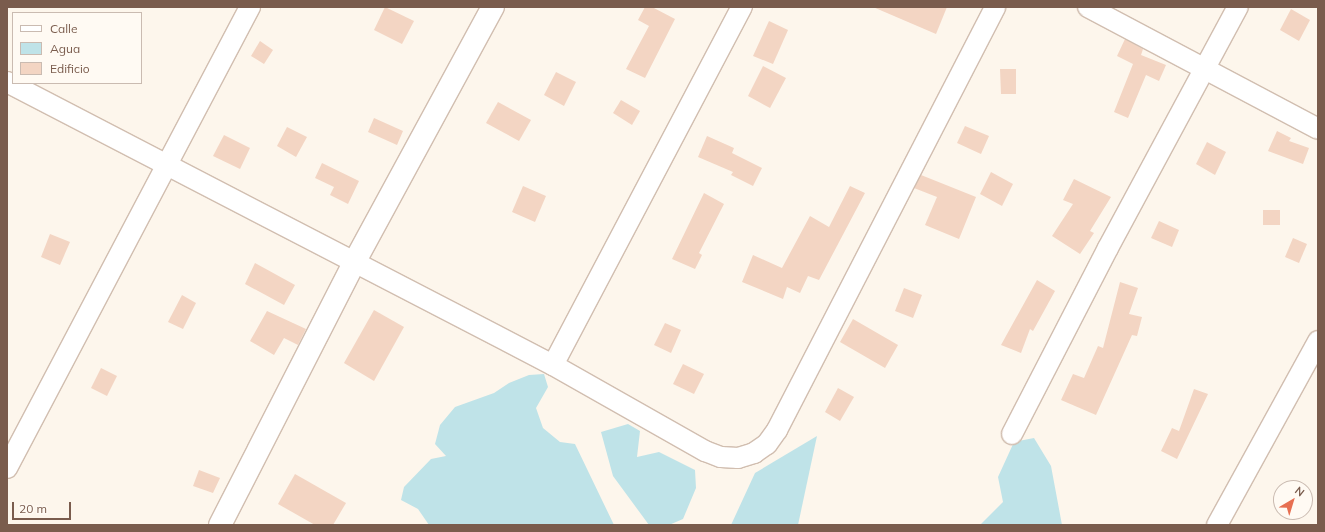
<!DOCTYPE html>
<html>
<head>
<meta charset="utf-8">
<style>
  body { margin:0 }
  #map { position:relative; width:1325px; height:532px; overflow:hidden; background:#fdf6ec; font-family:Mulish,sans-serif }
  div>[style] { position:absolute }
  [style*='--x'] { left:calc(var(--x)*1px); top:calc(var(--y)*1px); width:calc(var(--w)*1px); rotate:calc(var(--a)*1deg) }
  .water>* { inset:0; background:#bfe3e8 }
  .building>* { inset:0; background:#f3d5c3 }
  .roads { filter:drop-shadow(1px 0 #d1beb0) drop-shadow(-1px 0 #d1beb0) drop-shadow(0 1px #d1beb0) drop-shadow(0 -1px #d1beb0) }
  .minor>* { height:20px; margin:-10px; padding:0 10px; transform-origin:10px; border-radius:10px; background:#fff }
  .tertiary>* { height:22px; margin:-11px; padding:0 11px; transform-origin:11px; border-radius:11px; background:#fff }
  span { translate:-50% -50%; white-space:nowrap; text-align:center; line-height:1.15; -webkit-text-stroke:3px #fffaf3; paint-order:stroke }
  .frame { position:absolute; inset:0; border:8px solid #7a5c4d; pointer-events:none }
  .legend { position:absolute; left:12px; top:12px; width:130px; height:72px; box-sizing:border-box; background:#fffaf3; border:1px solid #cabbb1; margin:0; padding:5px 7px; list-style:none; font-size:12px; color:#7a5c4d }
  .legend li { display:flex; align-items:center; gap:8px; height:20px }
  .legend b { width:20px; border:1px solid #cabbb1 }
  .north { position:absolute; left:1273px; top:480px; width:40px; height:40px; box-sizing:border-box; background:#fffaf3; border:1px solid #cabbb1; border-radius:50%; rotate:38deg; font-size:11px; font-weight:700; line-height:16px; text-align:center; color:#7a5c4d }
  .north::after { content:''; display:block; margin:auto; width:14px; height:18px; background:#e76f51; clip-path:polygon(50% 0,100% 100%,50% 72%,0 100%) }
  .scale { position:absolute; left:12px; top:502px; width:59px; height:18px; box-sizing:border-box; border:2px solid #7a5c4d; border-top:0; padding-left:5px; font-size:12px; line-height:14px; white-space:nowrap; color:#7a5c4d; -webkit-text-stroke:3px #fffaf3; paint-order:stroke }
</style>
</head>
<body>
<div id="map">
  <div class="water">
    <div style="clip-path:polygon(544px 374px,548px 387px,536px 408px,543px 428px,560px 442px,575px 444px,614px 525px,429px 525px,418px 509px,401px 500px,404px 487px,431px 459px,446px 456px,435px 444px,440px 425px,455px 407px,494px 393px,509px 383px,529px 375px)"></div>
    <div style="clip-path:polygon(628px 424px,640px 431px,637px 457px,659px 452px,695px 470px,696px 488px,683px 519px,669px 525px,649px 525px,613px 476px,601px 432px)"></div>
    <div style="clip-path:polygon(817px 436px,798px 525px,731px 525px,755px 473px)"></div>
    <div style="clip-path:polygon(1034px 438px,1051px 466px,1062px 525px,980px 525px,1003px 502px,998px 477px,1014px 442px)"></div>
  </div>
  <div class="building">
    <div style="clip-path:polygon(385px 7px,414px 21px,402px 44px,374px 30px)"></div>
    <div style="clip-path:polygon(645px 7px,652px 7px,675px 19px,645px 78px,626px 69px,649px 26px,638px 20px)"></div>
    <div style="clip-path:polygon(873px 7px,947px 7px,936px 34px)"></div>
    <div style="clip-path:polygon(1291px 9px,1310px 20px,1299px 41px,1280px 30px)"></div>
    <div style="clip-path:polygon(769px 21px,788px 30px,773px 64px,753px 56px)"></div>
    <div style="clip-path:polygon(1125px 39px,1143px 49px,1141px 55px,1166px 65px,1159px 81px,1146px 75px,1128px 118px,1114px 112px,1133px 64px,1117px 56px)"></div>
    <div style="clip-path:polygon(260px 41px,273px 50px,264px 64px,251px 56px)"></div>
    <div style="clip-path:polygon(763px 66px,786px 78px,770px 108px,748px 96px)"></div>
    <div style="clip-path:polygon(1000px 69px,1016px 69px,1016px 94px,1001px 94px)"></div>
    <div style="clip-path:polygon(556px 72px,576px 82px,564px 106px,544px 95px)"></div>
    <div style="clip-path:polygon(621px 100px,640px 111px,632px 125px,613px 113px)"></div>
    <div style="clip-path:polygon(498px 102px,531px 120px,519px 141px,486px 123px)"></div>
    <div style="clip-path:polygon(374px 118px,403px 131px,397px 145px,368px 132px)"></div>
    <div style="clip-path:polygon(965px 126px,989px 136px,981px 154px,957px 143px)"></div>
    <div style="clip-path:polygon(287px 127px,307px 137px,296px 157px,277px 146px)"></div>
    <div style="clip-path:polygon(1277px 131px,1291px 138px,1289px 141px,1309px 148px,1303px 164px,1268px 151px)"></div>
    <div style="clip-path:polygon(224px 135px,250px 148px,240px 169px,213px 156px)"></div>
    <div style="clip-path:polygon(707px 136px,734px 148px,732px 153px,762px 168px,753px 186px,731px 175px,733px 172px,698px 157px)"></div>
    <div style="clip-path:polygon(1207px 142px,1226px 152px,1215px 175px,1196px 164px)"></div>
    <div style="clip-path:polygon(322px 163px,359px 181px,348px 204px,330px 195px,334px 187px,315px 178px)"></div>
    <div style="clip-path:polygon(991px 172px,1013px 184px,1002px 206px,980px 194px)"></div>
    <div style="clip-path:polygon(921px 175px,976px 197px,959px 239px,925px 225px,937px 197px,914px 188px)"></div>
    <div style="clip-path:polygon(1074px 179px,1111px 197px,1090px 231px,1094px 233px,1080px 254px,1052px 236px,1073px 204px,1063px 200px)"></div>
    <div style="clip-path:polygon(523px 186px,546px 196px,535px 222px,512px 212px)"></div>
    <div style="clip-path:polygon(850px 186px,865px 193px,819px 280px,808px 276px,800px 293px,787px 287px,783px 299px,742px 282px,753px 255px,782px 268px,810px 216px,829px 227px)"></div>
    <div style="clip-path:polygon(704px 193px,724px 204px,699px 253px,702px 255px,695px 269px,672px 259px)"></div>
    <div style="clip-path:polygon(1263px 210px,1280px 210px,1280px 225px,1263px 225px)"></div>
    <div style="clip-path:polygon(1159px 221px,1179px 230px,1172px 247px,1151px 238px)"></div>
    <div style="clip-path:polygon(50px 234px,70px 242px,60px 265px,41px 257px)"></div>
    <div style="clip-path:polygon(1293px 238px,1307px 244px,1299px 263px,1285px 257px)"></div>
    <div style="clip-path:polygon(255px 263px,295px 285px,284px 305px,245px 284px)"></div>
    <div style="clip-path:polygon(1037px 280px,1055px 291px,1033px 331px,1030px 329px,1021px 353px,1001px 345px)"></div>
    <div style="clip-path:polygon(1120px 282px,1138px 288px,1129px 314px,1142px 317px,1137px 336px,1132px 335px,1096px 415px,1061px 400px,1073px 374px,1084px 378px,1098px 346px,1103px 348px)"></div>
    <div style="clip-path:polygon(904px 288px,922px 295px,913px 318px,895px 311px)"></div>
    <div style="clip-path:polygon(182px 295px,196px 303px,183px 329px,168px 322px)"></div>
    <div style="clip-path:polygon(374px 310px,404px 327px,374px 381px,344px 363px)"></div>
    <div style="clip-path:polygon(267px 311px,306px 329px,298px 345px,284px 338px,274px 355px,250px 341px)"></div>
    <div style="clip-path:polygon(853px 319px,898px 345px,885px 368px,840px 342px)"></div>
    <div style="clip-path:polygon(665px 323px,681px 330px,671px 353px,654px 345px)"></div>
    <div style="clip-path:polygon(683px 364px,704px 374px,694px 394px,673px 384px)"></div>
    <div style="clip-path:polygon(101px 368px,117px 376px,107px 396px,91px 388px)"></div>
    <div style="clip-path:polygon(838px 388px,854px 397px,840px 421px,825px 412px)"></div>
    <div style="clip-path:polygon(1194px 389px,1208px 394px,1177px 459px,1161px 451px,1172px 428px,1179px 431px)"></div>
    <div style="clip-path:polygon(199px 470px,220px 478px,213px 493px,193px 486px)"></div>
    <div style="clip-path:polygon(295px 474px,346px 503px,333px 525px,315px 525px,278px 504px)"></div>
  </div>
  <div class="roads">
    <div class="minor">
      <div style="--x:1088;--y:7;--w:260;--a:27.9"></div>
      <div style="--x:7;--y:82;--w:615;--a:27.4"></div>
      <div style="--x:553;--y:365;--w:175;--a:29.5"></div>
      <div style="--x:705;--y:451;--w:17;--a:21"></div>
      <div style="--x:721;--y:457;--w:17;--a:3"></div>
      <div style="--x:738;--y:458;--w:17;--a:-17"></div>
      <div style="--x:754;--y:453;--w:16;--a:-35"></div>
      <div style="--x:767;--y:444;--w:17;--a:-54"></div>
      <div style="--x:777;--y:430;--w:476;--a:-62.7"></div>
      <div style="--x:553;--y:365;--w:405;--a:-62.2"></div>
      <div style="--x:1012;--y:434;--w:209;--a:-62.7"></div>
      <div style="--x:1108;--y:248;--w:274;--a:-61.7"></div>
      <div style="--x:7;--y:468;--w:521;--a:-62.21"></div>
      <div style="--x:1217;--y:525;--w:210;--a:-61.2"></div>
    </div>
    <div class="tertiary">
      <div style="--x:220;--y:525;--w:297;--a:-62.9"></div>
      <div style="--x:355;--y:261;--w:289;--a:-61.5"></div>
    </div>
  </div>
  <div class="frame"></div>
  <ul class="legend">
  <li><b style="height:5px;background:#fff"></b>Calle</li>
  <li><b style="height:11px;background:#bfe3e8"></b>Agua</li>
  <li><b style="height:11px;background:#f3d5c3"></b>Edificio</li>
  </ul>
  <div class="north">N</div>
  <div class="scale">20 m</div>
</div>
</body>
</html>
